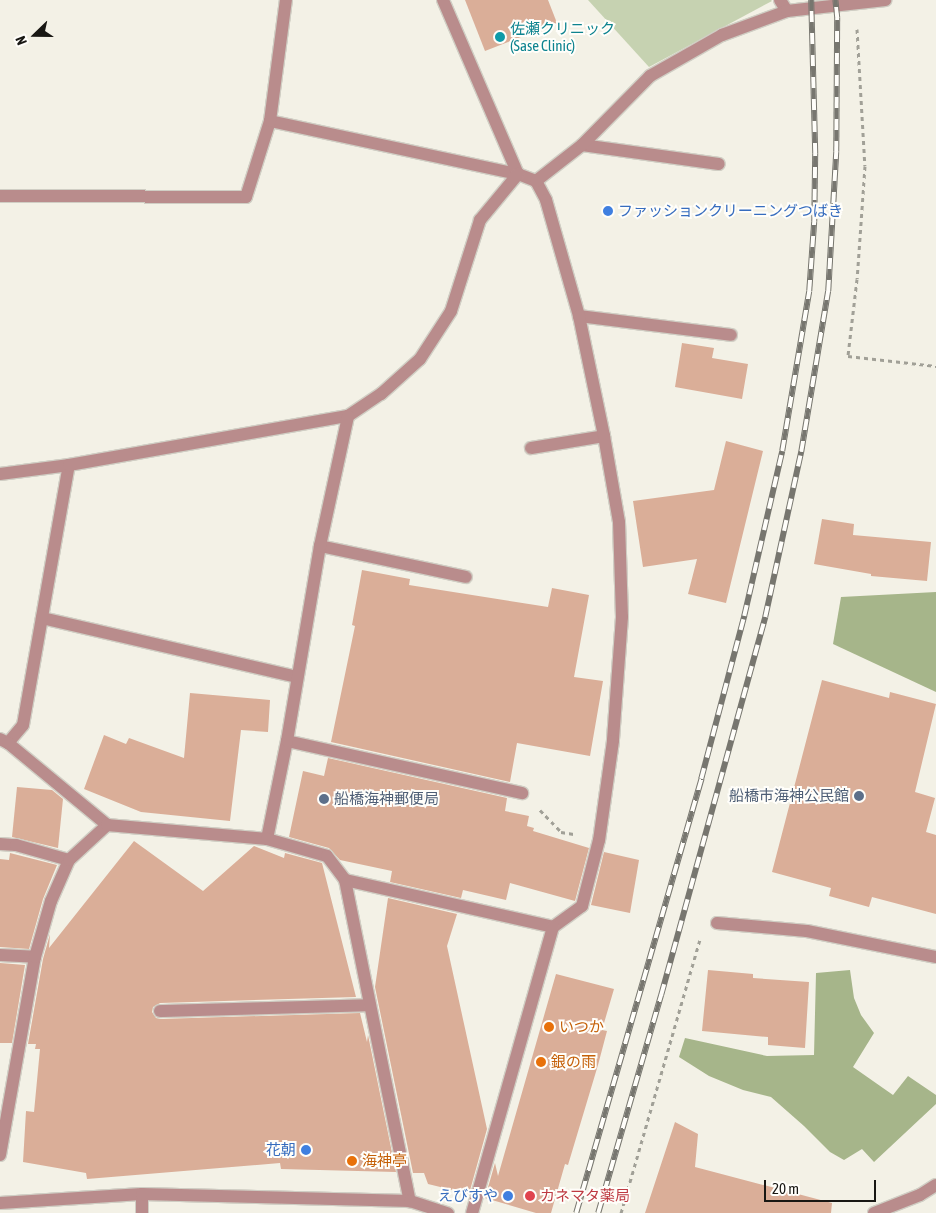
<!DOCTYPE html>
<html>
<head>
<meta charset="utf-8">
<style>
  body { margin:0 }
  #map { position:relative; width:936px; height:1213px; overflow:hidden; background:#f3f1e6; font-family:"Asap Condensed","Noto Sans JP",sans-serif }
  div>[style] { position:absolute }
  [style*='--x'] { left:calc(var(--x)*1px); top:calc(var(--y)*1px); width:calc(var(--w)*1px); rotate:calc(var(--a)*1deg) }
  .green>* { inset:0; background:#c6d2b1 }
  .forest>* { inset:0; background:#a6b58a }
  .building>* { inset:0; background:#daae98 }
  .path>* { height:3px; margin-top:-1.5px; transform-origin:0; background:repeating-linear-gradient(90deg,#a1a097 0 4px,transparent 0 8px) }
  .roads { filter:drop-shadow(1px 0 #d0cec4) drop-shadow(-1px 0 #d0cec4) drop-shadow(0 1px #d0cec4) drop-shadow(0 -1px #d0cec4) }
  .service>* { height:12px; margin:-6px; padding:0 6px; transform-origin:6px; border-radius:6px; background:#b98c8c }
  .minor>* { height:12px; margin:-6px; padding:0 6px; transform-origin:6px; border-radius:6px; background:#b98c8c }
  .rail>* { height:5.5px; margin-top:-2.75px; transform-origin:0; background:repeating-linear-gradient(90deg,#fffefa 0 11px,#77766f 0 22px); box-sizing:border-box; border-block:1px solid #77766f }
  .dots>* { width:14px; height:14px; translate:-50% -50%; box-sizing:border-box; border:2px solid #fffefa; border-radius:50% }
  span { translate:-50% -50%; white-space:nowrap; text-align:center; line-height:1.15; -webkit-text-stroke:4px #fffefa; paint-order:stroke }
  .culture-label { font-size:15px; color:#0d838f }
  .left { translate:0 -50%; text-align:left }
  .shop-label { font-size:15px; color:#366cbe }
  .right { translate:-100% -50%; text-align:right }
  .service-label { font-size:15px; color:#4e5e75 }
  .food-label { font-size:15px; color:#c56008 }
  .health-label { font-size:15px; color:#be3a42 }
  .north { position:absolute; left:10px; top:10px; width:50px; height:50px; -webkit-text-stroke:4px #fffefa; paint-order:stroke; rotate:248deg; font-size:14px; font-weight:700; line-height:20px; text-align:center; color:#181713 }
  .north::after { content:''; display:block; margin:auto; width:18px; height:22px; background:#181713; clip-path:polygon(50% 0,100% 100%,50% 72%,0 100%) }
  .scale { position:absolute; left:764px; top:1180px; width:112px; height:22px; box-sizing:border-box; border:2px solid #181713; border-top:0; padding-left:6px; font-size:15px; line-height:18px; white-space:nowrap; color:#181713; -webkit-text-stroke:4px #fffefa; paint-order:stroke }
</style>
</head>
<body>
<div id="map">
  <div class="green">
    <div style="clip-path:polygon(588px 0,771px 0,772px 1px,649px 67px)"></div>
  </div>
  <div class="forest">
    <div style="clip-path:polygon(936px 592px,936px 692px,833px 644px,841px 597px)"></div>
    <div style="clip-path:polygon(850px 970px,854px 998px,861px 1015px,874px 1033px,853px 1067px,893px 1095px,908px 1076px,936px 1095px,936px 1104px,874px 1162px,862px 1149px,844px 1160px,830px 1152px,804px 1126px,771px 1097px,743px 1090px,709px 1076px,679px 1057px,685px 1038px,767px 1056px,814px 1055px,816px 973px)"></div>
  </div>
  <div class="building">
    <div style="clip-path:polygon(465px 0,548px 0,557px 23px,485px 51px)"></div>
    <div style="clip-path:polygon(682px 343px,714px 348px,712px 358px,748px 364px,742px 399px,675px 387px)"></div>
    <div style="clip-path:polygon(726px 441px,763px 451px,726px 603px,688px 594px,697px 559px,643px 567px,633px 501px,714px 490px)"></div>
    <div style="clip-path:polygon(822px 519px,854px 524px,853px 535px,931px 542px,927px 581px,871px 576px,871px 574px,814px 564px)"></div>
    <div style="clip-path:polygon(362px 570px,410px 579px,409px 585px,548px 607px,552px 588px,589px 595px,574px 677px,603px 681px,590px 756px,517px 743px,510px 782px,331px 742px,355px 626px,352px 625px)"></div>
    <div style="clip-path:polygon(822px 680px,889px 698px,890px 692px,936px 704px,915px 792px,935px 798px,926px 832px,936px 835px,936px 914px,872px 897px,869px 907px,829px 896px,831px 888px,772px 872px)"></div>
    <div style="clip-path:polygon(190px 693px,270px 700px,268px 732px,241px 730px,230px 821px,141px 812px,84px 789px,104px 735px,126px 744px,129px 738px,184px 758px)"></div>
    <div style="clip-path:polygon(328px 758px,507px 798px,505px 811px,529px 816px,527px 826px,534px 828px,533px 831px,589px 848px,575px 901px,510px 883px,506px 900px,463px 890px,461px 898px,390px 882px,392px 871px,340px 860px,329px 848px,289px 837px,303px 771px,324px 776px)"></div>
    <div style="clip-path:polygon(17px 787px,52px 790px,63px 799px,58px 848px,12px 837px)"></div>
    <div style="clip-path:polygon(134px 841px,203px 891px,254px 846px,284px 858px,285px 853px,322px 863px,356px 997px,160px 1003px,153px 1007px,152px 1012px,156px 1018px,160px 1019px,360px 1013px,367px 1042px,368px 1035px,396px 1172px,281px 1169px,280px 1163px,87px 1179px,86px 1173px,23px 1162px,26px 1111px,34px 1112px,40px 1049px,35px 1049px,36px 1044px,28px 1044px,43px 959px,50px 934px,49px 948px)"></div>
    <div style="clip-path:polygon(604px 852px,639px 860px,630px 913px,591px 905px)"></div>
    <div style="clip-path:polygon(10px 853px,57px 865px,43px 899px,29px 949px,0 947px,0 859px,9px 860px)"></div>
    <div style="clip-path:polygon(388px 898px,457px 914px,447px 946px,487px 1129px,469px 1194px,428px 1184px,424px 1173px,413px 1173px,375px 987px)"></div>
    <div style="clip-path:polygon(0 963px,25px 965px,12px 1043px,0 1043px)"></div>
    <div style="clip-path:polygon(708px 970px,753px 974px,753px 978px,809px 982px,805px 1048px,768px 1045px,768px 1037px,702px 1031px)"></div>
    <div style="clip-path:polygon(556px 974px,614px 989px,602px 1030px,607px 1031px,598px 1065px,568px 1165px,565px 1164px,551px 1213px,536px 1213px,485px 1198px,495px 1163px,498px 1176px)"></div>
    <div style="clip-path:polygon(675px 1122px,698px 1134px,695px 1167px,832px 1203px,831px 1213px,645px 1213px)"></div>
  </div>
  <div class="path">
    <div style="--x:857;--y:29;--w:137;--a:86.7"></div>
    <div style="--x:865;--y:166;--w:113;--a:94"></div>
    <div style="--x:857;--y:279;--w:78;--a:96.7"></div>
    <div style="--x:848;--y:356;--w:89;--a:6.5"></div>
    <div style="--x:540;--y:810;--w:30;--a:46"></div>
    <div style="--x:561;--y:832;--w:13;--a:9"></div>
    <div style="--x:621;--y:1213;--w:284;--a:-73.9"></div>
  </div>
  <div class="roads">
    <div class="service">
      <div style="--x:270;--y:121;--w:254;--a:12.1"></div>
      <div style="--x:582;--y:145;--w:138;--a:7.9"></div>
      <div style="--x:0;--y:196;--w:246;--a:0.2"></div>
      <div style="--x:246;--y:197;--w:80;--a:-72.5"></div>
      <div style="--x:270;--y:121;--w:122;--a:-82.5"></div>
      <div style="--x:579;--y:316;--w:153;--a:7.1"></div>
      <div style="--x:531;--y:448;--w:74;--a:-9.3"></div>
      <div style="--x:320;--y:546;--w:149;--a:12"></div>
      <div style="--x:42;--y:618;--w:262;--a:13"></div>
      <div style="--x:287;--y:741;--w:241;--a:12.5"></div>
      <div style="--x:8;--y:743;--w:23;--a:-50"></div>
      <div style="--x:23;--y:725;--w:264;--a:-80"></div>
      <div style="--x:0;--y:844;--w:16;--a:4"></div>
      <div style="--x:16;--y:845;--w:55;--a:15.8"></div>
      <div style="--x:345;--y:880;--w:213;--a:12.7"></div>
      <div style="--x:0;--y:955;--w:35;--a:3"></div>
      <div style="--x:160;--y:1011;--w:210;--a:-1.6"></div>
    </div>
    <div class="minor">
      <div style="--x:443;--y:0;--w:189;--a:66.7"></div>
      <div style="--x:518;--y:174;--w:19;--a:21"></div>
      <div style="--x:536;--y:181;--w:21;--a:62"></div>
      <div style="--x:546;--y:200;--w:121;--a:74.1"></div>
      <div style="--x:579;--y:316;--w:123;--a:78.2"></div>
      <div style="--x:604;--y:436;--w:87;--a:80.1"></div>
      <div style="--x:619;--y:522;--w:95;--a:88.2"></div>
      <div style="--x:622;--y:617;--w:124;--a:94.2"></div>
      <div style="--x:613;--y:741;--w:100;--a:98"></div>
      <div style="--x:599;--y:840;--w:68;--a:104.4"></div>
      <div style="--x:582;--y:906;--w:36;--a:144"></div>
      <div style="--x:553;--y:927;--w:297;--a:105.8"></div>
      <div style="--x:780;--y:0;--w:13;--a:58"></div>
      <div style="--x:536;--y:181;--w:58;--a:-38"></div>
      <div style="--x:582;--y:145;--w:97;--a:-45.4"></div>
      <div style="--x:650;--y:76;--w:83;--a:-29.7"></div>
      <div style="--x:722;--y:35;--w:69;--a:-20.3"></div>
      <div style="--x:787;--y:11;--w:99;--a:-6.4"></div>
      <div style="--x:0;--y:474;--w:70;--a:-7.4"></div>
      <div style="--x:69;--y:465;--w:283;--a:-10"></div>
      <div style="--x:348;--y:416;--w:40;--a:-34"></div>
      <div style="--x:381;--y:394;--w:52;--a:-41.9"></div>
      <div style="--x:420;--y:359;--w:57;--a:-57.1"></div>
      <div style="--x:451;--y:311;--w:96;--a:-72.3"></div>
      <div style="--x:480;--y:220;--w:60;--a:-50.4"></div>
      <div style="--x:0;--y:739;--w:9;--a:27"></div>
      <div style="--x:8;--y:743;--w:129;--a:39.6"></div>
      <div style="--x:267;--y:839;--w:100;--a:-78.5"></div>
      <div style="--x:287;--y:741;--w:198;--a:-80.4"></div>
      <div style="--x:320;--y:546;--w:133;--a:-77.8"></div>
      <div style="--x:717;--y:923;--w:90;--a:5.1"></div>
      <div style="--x:807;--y:931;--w:132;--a:11.4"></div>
      <div style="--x:0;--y:1155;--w:201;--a:-80"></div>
      <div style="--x:35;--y:957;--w:58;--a:-74.1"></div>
      <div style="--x:51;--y:901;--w:45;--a:-66.3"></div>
      <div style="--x:69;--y:860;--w:52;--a:-42.6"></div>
      <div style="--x:107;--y:825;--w:161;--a:5"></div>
      <div style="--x:267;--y:839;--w:62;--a:15.8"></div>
      <div style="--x:327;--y:856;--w:30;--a:53"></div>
      <div style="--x:345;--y:880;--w:328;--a:78.6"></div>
      <div style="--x:142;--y:1194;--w:19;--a:90"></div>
      <div style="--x:0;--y:1203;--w:142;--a:-3.6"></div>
      <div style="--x:142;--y:1194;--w:268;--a:1.5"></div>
      <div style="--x:410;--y:1201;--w:40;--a:18"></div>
      <div style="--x:874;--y:1213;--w:49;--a:-21.4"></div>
      <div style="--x:920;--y:1195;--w:19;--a:-32"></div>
    </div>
  </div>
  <div class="rail">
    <div style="--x:576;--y:1213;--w:452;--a:-73.9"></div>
    <div style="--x:701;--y:779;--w:169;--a:-75.2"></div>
    <div style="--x:744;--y:616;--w:169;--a:-77"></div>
    <div style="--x:782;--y:451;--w:162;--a:-80.4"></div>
    <div style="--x:809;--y:291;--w:69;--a:-85.9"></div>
    <div style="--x:814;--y:222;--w:68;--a:-89.2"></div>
    <div style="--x:815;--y:154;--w:154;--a:-91.5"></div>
    <div style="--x:598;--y:1213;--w:227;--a:-73.9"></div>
    <div style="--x:661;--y:995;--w:392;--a:-74.6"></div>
    <div style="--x:765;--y:617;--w:169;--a:-77.7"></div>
    <div style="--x:801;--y:452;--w:163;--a:-80.5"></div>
    <div style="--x:828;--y:291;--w:139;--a:-86.7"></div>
    <div style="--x:836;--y:152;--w:134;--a:-89.6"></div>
    <div style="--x:837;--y:18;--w:18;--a:-96"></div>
  </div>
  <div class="dots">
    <div style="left:500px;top:37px;background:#0f9aa8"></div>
    <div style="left:608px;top:211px;background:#3f7fe0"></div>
    <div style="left:859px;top:796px;background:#5c6f8a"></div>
    <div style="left:324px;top:799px;background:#5c6f8a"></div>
    <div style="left:549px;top:1027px;background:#e8710a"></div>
    <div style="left:541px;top:1062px;background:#e8710a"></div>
    <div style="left:306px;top:1150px;background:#3f7fe0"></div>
    <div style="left:352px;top:1161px;background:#e8710a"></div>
    <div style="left:508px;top:1196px;background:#3f7fe0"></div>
    <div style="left:530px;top:1196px;background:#e0444e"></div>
  </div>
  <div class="culture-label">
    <span class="left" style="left:510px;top:37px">佐瀬クリニック<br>(Sase Clinic)</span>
  </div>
  <div class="shop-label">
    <span class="left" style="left:618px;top:211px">ファッションクリーニングつばき</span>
    <span class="right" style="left:296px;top:1150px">花朝</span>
    <span class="right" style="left:498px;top:1196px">えびすや</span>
  </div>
  <div class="service-label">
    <span class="right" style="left:849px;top:796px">船橋市海神公民館</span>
    <span class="left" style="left:334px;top:799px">船橋海神郵便局</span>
  </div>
  <div class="food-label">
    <span class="left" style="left:559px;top:1027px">いつか</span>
    <span class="left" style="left:551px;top:1062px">銀の雨</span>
    <span class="left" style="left:362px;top:1161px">海神亭</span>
  </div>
  <div class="health-label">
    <span class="left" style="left:540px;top:1196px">カネマタ薬局</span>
  </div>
  <div class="north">N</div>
  <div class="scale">20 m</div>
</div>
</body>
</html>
